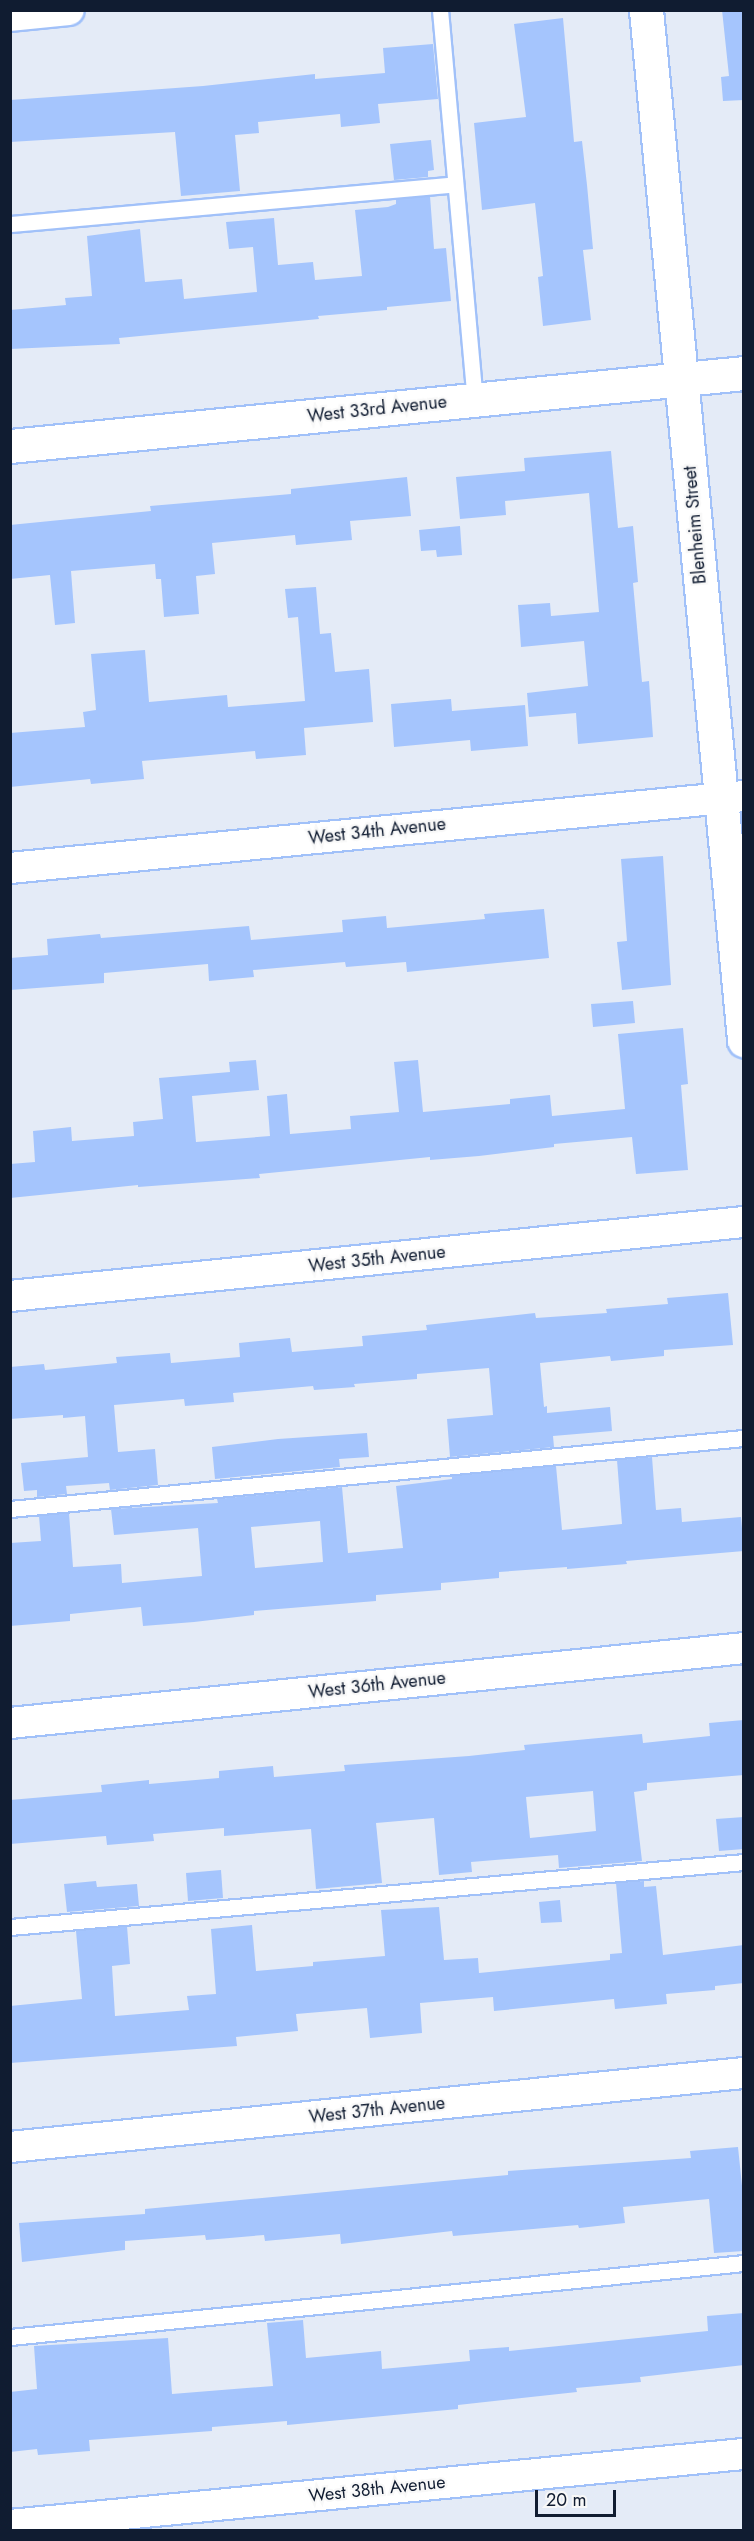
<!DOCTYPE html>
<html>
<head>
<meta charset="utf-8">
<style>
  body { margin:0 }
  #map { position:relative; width:754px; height:2541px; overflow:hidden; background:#e4ebf7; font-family:Jost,sans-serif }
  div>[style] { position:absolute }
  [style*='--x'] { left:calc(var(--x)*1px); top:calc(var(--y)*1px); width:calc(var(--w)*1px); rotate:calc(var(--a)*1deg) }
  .building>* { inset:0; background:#a5c5fd }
  .roads { filter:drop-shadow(2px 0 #a1c1f9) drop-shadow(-2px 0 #a1c1f9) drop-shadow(0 2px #a1c1f9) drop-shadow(0 -2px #a1c1f9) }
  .service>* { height:15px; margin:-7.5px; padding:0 7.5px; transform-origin:7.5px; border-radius:7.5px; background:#fff }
  .minor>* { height:30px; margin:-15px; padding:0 15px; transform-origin:15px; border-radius:15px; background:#fff }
  .tertiary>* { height:33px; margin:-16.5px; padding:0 16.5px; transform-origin:16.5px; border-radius:16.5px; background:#fff }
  span { translate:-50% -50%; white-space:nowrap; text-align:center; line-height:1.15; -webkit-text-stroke:4.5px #f8f8f8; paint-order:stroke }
  .street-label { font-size:18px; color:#101c31 }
  .frame { position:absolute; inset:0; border:12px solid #101c31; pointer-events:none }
  .scale { position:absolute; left:535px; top:2490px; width:81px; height:27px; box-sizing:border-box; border:3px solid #101c31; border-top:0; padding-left:8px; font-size:18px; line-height:21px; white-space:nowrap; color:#101c31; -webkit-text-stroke:4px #f8f8f8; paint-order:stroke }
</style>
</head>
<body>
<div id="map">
  <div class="building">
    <div style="clip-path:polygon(722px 10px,744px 10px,744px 100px,723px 101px,721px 77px,729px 76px)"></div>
    <div style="clip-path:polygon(563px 18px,574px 142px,582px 141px,587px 185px,593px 249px,583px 250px,591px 320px,543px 326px,538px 277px,543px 276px,535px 203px,482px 210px,474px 123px,526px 117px,514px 24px)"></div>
    <div style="clip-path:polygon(433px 44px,438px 99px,378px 104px,380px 123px,341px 127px,340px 114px,258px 122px,259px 133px,235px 135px,240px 191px,181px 196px,175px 132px,10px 142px,10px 100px,203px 86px,315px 74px,315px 79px,385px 73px,383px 48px)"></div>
    <div style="clip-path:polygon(431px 140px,434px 170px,428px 171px,428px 177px,394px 180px,390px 144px)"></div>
    <div style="clip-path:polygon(430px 196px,434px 249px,446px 248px,451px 301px,387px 307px,387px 310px,318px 316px,319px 319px,119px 338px,120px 344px,10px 349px,10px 310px,66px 305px,65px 298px,92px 296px,87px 236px,140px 229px,145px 282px,182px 279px,184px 299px,257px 292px,253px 247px,229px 249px,226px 222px,274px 218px,278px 265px,313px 262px,315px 280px,362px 276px,355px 210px,388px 207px,396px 204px,396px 199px)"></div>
    <div style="clip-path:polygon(611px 451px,618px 528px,633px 526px,638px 582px,633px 583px,642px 682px,649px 681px,653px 737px,578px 744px,576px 713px,529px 717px,527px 693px,588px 686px,584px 641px,521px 647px,518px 605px,550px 603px,551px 616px,599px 612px,589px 493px,505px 501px,506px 515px,460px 519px,456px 477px,525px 471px,524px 458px)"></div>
    <div style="clip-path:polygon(407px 477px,411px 516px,350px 521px,352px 540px,296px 545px,295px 535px,212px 543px,215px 574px,196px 576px,199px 614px,164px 617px,161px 579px,156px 579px,155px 564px,71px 571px,75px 623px,55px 625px,50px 575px,10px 579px,10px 525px,151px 511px,150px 506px,291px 494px,291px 489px)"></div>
    <div style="clip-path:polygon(460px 526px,462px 555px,437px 557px,436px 550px,421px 551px,419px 530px)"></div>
    <div style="clip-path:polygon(316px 587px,320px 634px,331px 633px,335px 672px,369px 669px,373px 722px,304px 728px,306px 755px,256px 759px,255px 751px,142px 761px,144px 779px,91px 784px,90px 779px,10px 787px,10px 733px,85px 727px,83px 712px,96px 710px,91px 654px,145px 650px,149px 702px,227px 695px,228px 707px,305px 701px,298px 617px,288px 618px,285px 589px)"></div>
    <div style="clip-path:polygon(451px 699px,452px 711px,525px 705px,528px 746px,471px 751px,470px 740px,394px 747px,391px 704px)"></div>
    <div style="clip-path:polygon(663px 856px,671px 985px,622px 990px,617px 942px,627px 941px,621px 859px)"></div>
    <div style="clip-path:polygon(544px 909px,549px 958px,407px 972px,406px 962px,346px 967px,345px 962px,253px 970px,254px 977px,209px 981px,208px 964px,104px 973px,104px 983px,10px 990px,10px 958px,48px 955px,47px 939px,100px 934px,101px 938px,249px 926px,251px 940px,343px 932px,342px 920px,386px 916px,387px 928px,485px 919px,484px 914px)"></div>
    <div style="clip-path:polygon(633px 1001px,635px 1023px,593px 1027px,591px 1004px)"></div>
    <div style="clip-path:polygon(683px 1028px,688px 1084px,681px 1085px,688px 1170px,636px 1174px,632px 1137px,554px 1144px,554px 1147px,479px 1156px,430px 1160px,430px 1157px,259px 1174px,260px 1178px,138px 1187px,138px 1185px,10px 1198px,10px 1164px,35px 1162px,33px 1131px,71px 1127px,72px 1141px,134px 1136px,133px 1122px,163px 1119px,159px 1078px,230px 1072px,229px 1062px,256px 1060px,259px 1090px,192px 1096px,196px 1142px,270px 1136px,267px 1096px,287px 1094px,290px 1134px,351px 1129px,350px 1116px,399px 1112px,394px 1062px,418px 1060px,423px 1112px,510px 1104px,510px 1099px,550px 1095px,552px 1116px,625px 1109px,618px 1034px)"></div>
    <div style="clip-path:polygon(728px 1293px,733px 1345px,664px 1350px,664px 1356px,611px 1361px,610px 1356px,540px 1363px,544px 1407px,547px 1406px,547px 1413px,610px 1407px,612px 1431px,553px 1436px,554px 1447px,450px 1457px,447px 1419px,493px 1415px,489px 1368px,417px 1374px,417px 1379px,354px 1384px,355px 1387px,314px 1390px,313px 1386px,233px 1393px,234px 1402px,185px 1406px,184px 1399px,114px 1405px,118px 1452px,155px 1449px,158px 1485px,110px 1490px,109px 1483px,66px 1486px,67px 1494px,37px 1497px,37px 1490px,24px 1491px,21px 1463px,88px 1457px,85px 1416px,63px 1418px,63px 1415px,10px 1419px,10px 1367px,44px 1364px,45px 1370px,117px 1363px,116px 1357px,170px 1353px,171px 1363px,240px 1357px,239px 1343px,290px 1338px,292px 1352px,363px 1346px,362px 1336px,427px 1330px,426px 1325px,535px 1313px,536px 1318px,607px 1313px,606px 1309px,668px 1304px,667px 1298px)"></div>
    <div style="clip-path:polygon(367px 1433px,369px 1457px,339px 1459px,340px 1467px,215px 1479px,212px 1447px,278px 1439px)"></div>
    <div style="clip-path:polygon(evenodd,652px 1457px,656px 1510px,681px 1508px,682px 1522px,741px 1517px,744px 1551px,626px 1561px,627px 1564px,567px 1569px,567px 1567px,499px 1572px,499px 1578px,441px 1583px,441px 1590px,376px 1595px,376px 1601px,254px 1611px,254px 1615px,194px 1622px,143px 1626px,141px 1607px,70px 1614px,70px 1621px,10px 1626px,10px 1543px,41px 1541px,39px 1516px,69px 1513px,73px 1567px,121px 1564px,122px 1583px,202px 1576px,198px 1528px,114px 1535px,111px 1509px,218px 1503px,217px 1499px,342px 1487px,348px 1553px,403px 1548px,396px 1486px,452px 1479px,452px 1476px,556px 1466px,562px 1530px,622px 1524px,617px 1460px,652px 1457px,320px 1521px,323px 1562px,255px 1568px,251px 1527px,320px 1521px)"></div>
    <div style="clip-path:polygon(evenodd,744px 1720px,744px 1775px,647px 1783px,647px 1790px,634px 1792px,642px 1861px,559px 1868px,558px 1855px,471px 1862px,472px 1872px,439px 1875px,434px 1818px,376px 1823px,382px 1883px,316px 1889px,311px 1829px,224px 1836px,224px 1828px,153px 1834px,154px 1841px,107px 1845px,106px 1836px,10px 1844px,10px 1800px,102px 1792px,101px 1785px,149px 1780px,149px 1784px,219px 1778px,219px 1771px,273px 1766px,274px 1777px,345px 1771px,344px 1765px,469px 1756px,525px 1750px,524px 1745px,588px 1739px,642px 1734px,643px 1743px,710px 1736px,709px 1723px,744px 1720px,593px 1791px,596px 1831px,530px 1838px,526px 1797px,593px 1791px)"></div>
    <div style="clip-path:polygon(744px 1817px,744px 1849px,719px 1851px,716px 1819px)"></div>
    <div style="clip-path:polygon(221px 1870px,223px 1898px,188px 1901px,186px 1873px)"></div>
    <div style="clip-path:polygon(96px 1881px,97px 1887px,137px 1884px,139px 1906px,67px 1912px,64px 1884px)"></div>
    <div style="clip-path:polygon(644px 1881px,644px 1887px,656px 1886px,663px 1955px,744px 1945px,744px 1983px,715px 1986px,715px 1990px,666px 1994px,667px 2004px,615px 2009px,614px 1999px,494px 2011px,493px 1997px,420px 2003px,422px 2033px,370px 2038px,367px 2008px,296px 2014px,298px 2031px,236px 2037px,237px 2046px,10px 2063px,10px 2006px,82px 1999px,76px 1931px,127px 1926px,130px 1964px,112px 1966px,115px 2016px,189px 2010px,187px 1996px,216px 1994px,211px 1929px,252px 1925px,256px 1971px,313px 1966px,313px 1962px,385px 1956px,381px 1910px,439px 1907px,444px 1960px,478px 1958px,479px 1973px,610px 1960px,610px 1954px,622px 1953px,616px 1883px)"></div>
    <div style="clip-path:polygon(560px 1900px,562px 1922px,541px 1923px,539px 1902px)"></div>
    <div style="clip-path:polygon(738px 2147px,744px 2205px,744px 2251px,714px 2253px,709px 2199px,623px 2207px,625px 2223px,579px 2228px,578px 2225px,453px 2236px,452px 2231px,341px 2244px,340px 2234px,265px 2241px,264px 2235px,206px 2240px,205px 2235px,125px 2241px,125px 2250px,22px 2262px,19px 2223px,145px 2214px,145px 2209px,508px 2175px,508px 2171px,691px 2158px,690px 2151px)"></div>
    <div style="clip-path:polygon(744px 2313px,744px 2365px,640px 2377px,641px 2382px,576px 2388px,577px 2392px,458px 2405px,458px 2409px,287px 2425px,287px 2421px,212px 2427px,212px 2431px,89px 2440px,90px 2451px,38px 2455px,37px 2449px,10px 2452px,10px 2392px,37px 2389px,34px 2346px,168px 2338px,172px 2394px,273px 2386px,267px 2323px,303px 2320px,306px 2358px,381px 2351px,382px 2369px,470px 2361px,469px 2350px,509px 2347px,509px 2351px,708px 2331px,707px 2316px)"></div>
  </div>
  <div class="roads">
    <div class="service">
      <div style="--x:440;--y:10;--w:392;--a:84.9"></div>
      <div style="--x:10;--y:224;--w:446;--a:-5.1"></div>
      <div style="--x:10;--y:1509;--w:737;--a:-5.53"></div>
      <div style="--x:10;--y:1927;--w:737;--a:-5.06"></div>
      <div style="--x:10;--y:2337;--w:738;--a:-5.76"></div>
    </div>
    <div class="minor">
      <div style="--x:10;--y:16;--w:59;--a:-5.8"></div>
      <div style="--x:10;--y:868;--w:738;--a:-5.6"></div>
      <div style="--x:10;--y:1296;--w:738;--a:-5.76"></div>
      <div style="--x:10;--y:1723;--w:738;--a:-5.83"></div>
      <div style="--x:10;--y:2147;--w:738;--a:-5.76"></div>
      <div style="--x:10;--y:2525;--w:737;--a:-5.53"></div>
    </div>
    <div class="tertiary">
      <div style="--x:646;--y:10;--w:1035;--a:84.56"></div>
      <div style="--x:10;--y:446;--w:738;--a:-5.68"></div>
    </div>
  </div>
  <div class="street-label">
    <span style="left:377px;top:409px;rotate:-6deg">West 33rd Avenue</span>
    <span style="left:695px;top:525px;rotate:-95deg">Blenheim Street</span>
    <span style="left:377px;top:831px;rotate:-6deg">West 34th Avenue</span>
    <span style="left:377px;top:1259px;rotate:-6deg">West 35th Avenue</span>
    <span style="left:377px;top:1685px;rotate:-6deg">West 36th Avenue</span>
    <span style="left:377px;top:2110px;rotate:-6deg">West 37th Avenue</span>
    <span style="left:377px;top:2489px;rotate:-6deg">West 38th Avenue</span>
  </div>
  <div class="frame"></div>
  <div class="scale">20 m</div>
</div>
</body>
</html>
